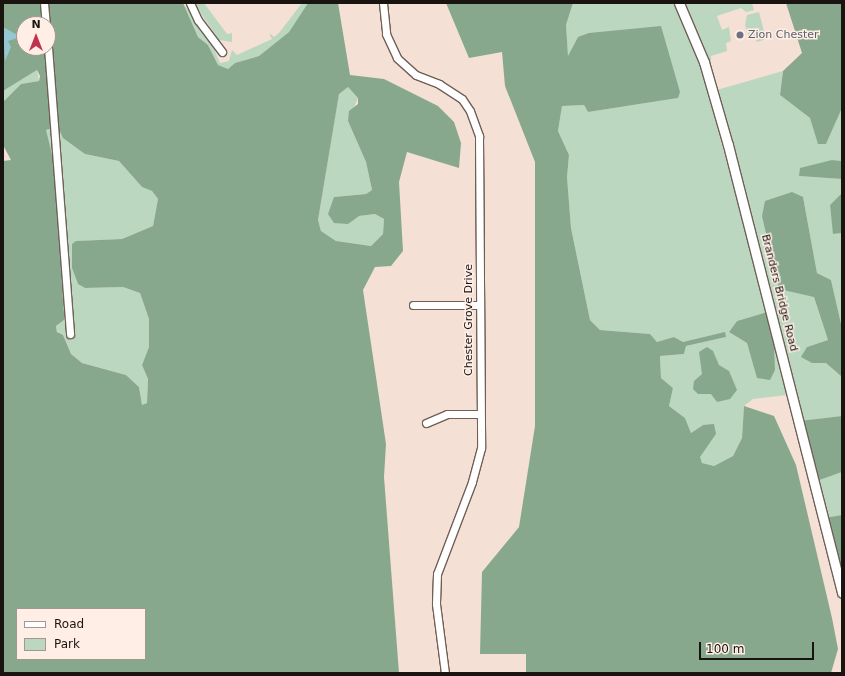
<!DOCTYPE html>
<html>
<head>
<meta charset="utf-8">
<style>
  body { margin:0 }
  #map { position:relative; width:845px; height:676px; overflow:hidden; background:#f4e0d5; font-family:"DejaVu Sans",sans-serif }
  div>[style] { position:absolute }
  [style*='--x'] { left:calc(var(--x)*1px); top:calc(var(--y)*1px); width:calc(var(--w)*1px); rotate:calc(var(--a)*1deg) }
  .green>* { inset:0; background:#bbd7bf }
  .forest>* { inset:0; background:#88a88d }
  .water>* { inset:0; background:#96c7d0 }
  .roads { filter:drop-shadow(1px 0 #705f56) drop-shadow(-1px 0 #705f56) drop-shadow(0 1px #705f56) drop-shadow(0 -1px #705f56) }
  .minor>* { height:7px; margin:-3.5px; padding:0 3.5px; transform-origin:3.5px; border-radius:3.5px; background:#fff }
  .tertiary>* { height:9px; margin:-4.5px; padding:0 4.5px; transform-origin:4.5px; border-radius:4.5px; background:#fff }
  .dots>* { width:11px; height:11px; translate:-50% -50%; box-sizing:border-box; border:2px solid #feeee6; border-radius:50% }
  span { translate:-50% -50%; white-space:nowrap; text-align:center; line-height:1.15; -webkit-text-stroke:3px #feeee6; paint-order:stroke }
  .worship-label { font-size:11px; color:#5b616d }
  .left { translate:0 -50%; text-align:left }
  .street-label { font-size:11px; color:#1a1410 }
  .frame { position:absolute; inset:0; border:4px solid #1a1410; pointer-events:none }
  .legend { position:absolute; left:16px; top:608px; width:130px; height:52px; box-sizing:border-box; background:#feeee6; border:1px solid #a39790; margin:0; padding:5px 7px; list-style:none; font-size:12px; color:#1a1410 }
  .legend li { display:flex; align-items:center; gap:8px; height:20px }
  .legend b { width:20px; border:1px solid #a39790 }
  .north { position:absolute; left:16px; top:16px; width:40px; height:40px; box-sizing:border-box; background:#feeee6; border:1px solid #a39790; border-radius:50%; rotate:0deg; font-size:11px; font-weight:700; line-height:16px; text-align:center; color:#1a1410 }
  .north::after { content:''; display:block; margin:auto; width:14px; height:18px; background:#c0304f; clip-path:polygon(50% 0,100% 100%,50% 72%,0 100%) }
  .scale { position:absolute; left:699px; top:642px; width:115px; height:18px; box-sizing:border-box; border:2px solid #1a1410; border-top:0; padding-left:5px; font-size:12px; line-height:14px; white-space:nowrap; color:#1a1410; -webkit-text-stroke:3px #feeee6; paint-order:stroke }
</style>
</head>
<body>
<div id="map">
  <div class="green">
    <div style="clip-path:polygon(183px 3px,211px 42px,220px 63px,229px 61px,232px 50px,237px 55px,272px 39px,269px 33px,274px 37px,279px 33px,302px 3px,308px 3px,289px 32px,259px 56px,235px 63px,228px 69px,218px 65px,208px 45px,198px 37px)"></div>
    <div style="clip-path:polygon(194px 3px,204px 3px,227px 34px,232px 33px,232px 42px,219px 40px)"></div>
    <div style="clip-path:polygon(573px 3px,675px 3px,700px 63px,767px 312px,737px 321px,729px 332px,747px 343px,758px 378px,775px 370px,774px 337px,787px 395px,753px 399px,744px 406px,742px 438px,733px 456px,714px 466px,702px 463px,699px 457px,716px 434px,703px 425px,691px 433px,685px 418px,669px 406px,673px 388px,661px 378px,660px 356px,684px 354px,686px 346px,726px 337px,683px 342px,674px 337px,657px 342px,650px 334px,600px 330px,590px 320px,571px 228px,567px 177px,569px 155px,558px 131px,562px 106px,584px 105px,588px 112px,678px 98px,578px 37px,568px 57px,566px 25px)"></div>
    <div style="clip-path:polygon(685px 3px,752px 3px,754px 10px,746px 12px,741px 8px,717px 16px,722px 30px,729px 27px,731px 41px,726px 43px,727px 51px,711px 56px,711px 66px)"></div>
    <div style="clip-path:polygon(759px 12px,766px 39px,757px 42px,754px 37px,750px 39px,745px 25px,747px 15px)"></div>
    <div style="clip-path:polygon(37px 70px,39px 81px,21px 84px,3px 102px,3px 91px)"></div>
    <div style="clip-path:polygon(783px 71px,780px 95px,810px 118px,826px 144px,842px 108px,842px 161px,832px 160px,799px 176px,842px 179px,842px 193px,830px 205px,834px 234px,842px 233px,842px 328px,831px 280px,817px 273px,803px 197px,814px 297px,828px 340px,807px 347px,812px 363px,826px 363px,842px 377px,842px 416px,799px 421px,713px 91px)"></div>
    <div style="clip-path:polygon(348px 87px,358px 98px,348px 121px,366px 162px,372px 190px,366px 194px,334px 197px,359px 216px,375px 214px,384px 219px,383px 234px,371px 246px,336px 241px,321px 231px,318px 220px,339px 93px)"></div>
    <div style="clip-path:polygon(58px 127px,85px 154px,119px 161px,142px 187px,152px 191px,158px 199px,153px 226px,122px 239px,76px 241px,72px 268px,78px 284px,85px 288px,123px 287px,140px 293px,149px 319px,149px 347px,142px 365px,148px 379px,147px 403px,142px 405px,139px 387px,126px 375px,82px 363px,71px 354px,63px 335px,58px 333px,56px 326px,64px 320px,64px 313px,46px 130px)"></div>
    <div style="clip-path:polygon(842px 472px,842px 515px,824px 518px,814px 482px)"></div>
  </div>
  <div class="forest">
    <div style="clip-path:polygon(evenodd,3px 3px,183px 3px,198px 37px,208px 45px,218px 65px,228px 69px,235px 63px,259px 56px,289px 32px,308px 3px,338px 3px,350px 75px,384px 79px,438px 106px,454px 122px,461px 143px,459px 168px,407px 152px,399px 182px,403px 251px,391px 266px,375px 267px,363px 290px,386px 444px,384px 477px,399px 673px,3px 673px,3px 161px,11px 160px,3px 145px,3px 102px,21px 84px,39px 81px,40px 76px,37px 70px,3px 91px,3px 3px,24px 24px,48px 24px,48px 48px,24px 48px,24px 24px,3px 3px,348px 87px,358px 98px,358px 104px,349px 111px,348px 121px,366px 162px,372px 190px,366px 194px,334px 197px,328px 214px,334px 223px,348px 224px,359px 216px,375px 214px,384px 219px,383px 234px,371px 246px,336px 241px,321px 231px,318px 220px,339px 94px,348px 87px,3px 3px,58px 127px,63px 138px,85px 154px,119px 161px,142px 187px,152px 191px,158px 199px,153px 226px,122px 239px,76px 241px,72px 244px,72px 268px,78px 284px,85px 288px,123px 287px,140px 293px,149px 319px,149px 347px,142px 365px,148px 379px,147px 403px,142px 405px,139px 387px,126px 375px,82px 363px,71px 354px,63px 335px,57px 332px,56px 326px,64px 320px,64px 313px,53px 159px,46px 130px,58px 127px,3px 3px,17px 609px,145px 609px,145px 659px,17px 659px,17px 609px)"></div>
    <div style="clip-path:polygon(446px 3px,573px 3px,566px 25px,568px 56px,578px 37px,589px 33px,661px 26px,680px 92px,678px 98px,588px 112px,584px 105px,562px 106px,558px 131px,569px 155px,567px 177px,571px 228px,590px 320px,600px 330px,650px 334px,657px 342px,674px 337px,683px 342px,725px 332px,726px 337px,686px 346px,684px 354px,660px 356px,661px 378px,673px 388px,669px 406px,685px 418px,691px 433px,703px 425px,714px 424px,716px 434px,700px 457px,702px 463px,714px 466px,733px 456px,742px 438px,744px 406px,774px 416px,796px 465px,832px 618px,838px 649px,831px 673px,526px 673px,526px 654px,480px 654px,482px 572px,519px 527px,535px 426px,535px 162px,505px 86px,502px 52px,469px 58px)"></div>
    <div style="clip-path:polygon(786px 3px,842px 3px,842px 108px,826px 144px,818px 144px,810px 118px,780px 95px,783px 71px,802px 53px)"></div>
    <div style="clip-path:polygon(832px 160px,842px 161px,842px 179px,799px 176px,800px 168px)"></div>
    <div style="clip-path:polygon(792px 192px,803px 197px,817px 273px,831px 280px,842px 328px,842px 377px,826px 363px,812px 363px,801px 357px,807px 347px,828px 340px,814px 297px,779px 289px,762px 216px,765px 201px)"></div>
    <div style="clip-path:polygon(842px 193px,842px 233px,833px 234px,830px 205px)"></div>
    <div style="clip-path:polygon(767px 312px,774px 337px,775px 370px,770px 380px,757px 378px,747px 343px,729px 332px,737px 321px)"></div>
    <div style="clip-path:polygon(707px 347px,713px 351px,719px 365px,729px 371px,737px 390px,730px 399px,717px 402px,711px 394px,698px 394px,693px 389px,694px 381px,702px 374px,699px 352px)"></div>
    <div style="clip-path:polygon(842px 416px,842px 472px,814px 482px,799px 421px)"></div>
    <div style="clip-path:polygon(842px 515px,842px 592px,824px 518px)"></div>
  </div>
  <div class="water">
    <div style="clip-path:polygon(3px 27px,21px 37px,8px 41px,11px 47px,5px 61px)"></div>
  </div>
  <div class="roads">
    <div class="minor">
      <div style="--x:44;--y:3;--w:21;--a:85"></div>
      <div style="--x:190;--y:3;--w:19;--a:65"></div>
      <div style="--x:198;--y:20;--w:40;--a:53"></div>
      <div style="--x:383;--y:3;--w:31;--a:84"></div>
      <div style="--x:386;--y:34;--w:26;--a:65"></div>
      <div style="--x:397;--y:58;--w:25;--a:42"></div>
      <div style="--x:416;--y:75;--w:25;--a:21"></div>
      <div style="--x:439;--y:84;--w:27;--a:33"></div>
      <div style="--x:462;--y:99;--w:14;--a:56"></div>
      <div style="--x:470;--y:111;--w:27;--a:70"></div>
      <div style="--x:479;--y:136;--w:312;--a:89.6"></div>
      <div style="--x:481;--y:448;--w:35;--a:105"></div>
      <div style="--x:472;--y:482;--w:98;--a:110.8"></div>
      <div style="--x:437;--y:574;--w:30;--a:92"></div>
      <div style="--x:436;--y:604;--w:70;--a:82.6"></div>
      <div style="--x:48;--y:47;--w:288;--a:85.6"></div>
      <div style="--x:413;--y:305;--w:67;--a:0"></div>
      <div style="--x:426;--y:423;--w:23;--a:-23"></div>
      <div style="--x:447;--y:414;--w:33;--a:0"></div>
    </div>
    <div class="tertiary">
      <div style="--x:679;--y:3;--w:64;--a:67"></div>
      <div style="--x:704;--y:62;--w:86;--a:73.9"></div>
      <div style="--x:728;--y:145;--w:462;--a:75.7"></div>
    </div>
  </div>
  <div class="dots">
    <div style="left:740px;top:35px;background:#6b7280"></div>
  </div>
  <div class="worship-label">
    <span class="left" style="left:748px;top:35px">Zion Chester</span>
  </div>
  <div class="street-label">
    <span style="left:779px;top:293px;rotate:76deg">Branders Bridge Road</span>
    <span style="left:469px;top:320px;rotate:-90deg">Chester Grove Drive</span>
  </div>
  <div class="frame"></div>
  <ul class="legend">
  <li><b style="height:5px;background:#fff"></b>Road</li>
  <li><b style="height:11px;background:#bbd7bf"></b>Park</li>
  </ul>
  <div class="north">N</div>
  <div class="scale">100 m</div>
</div>
</body>
</html>
